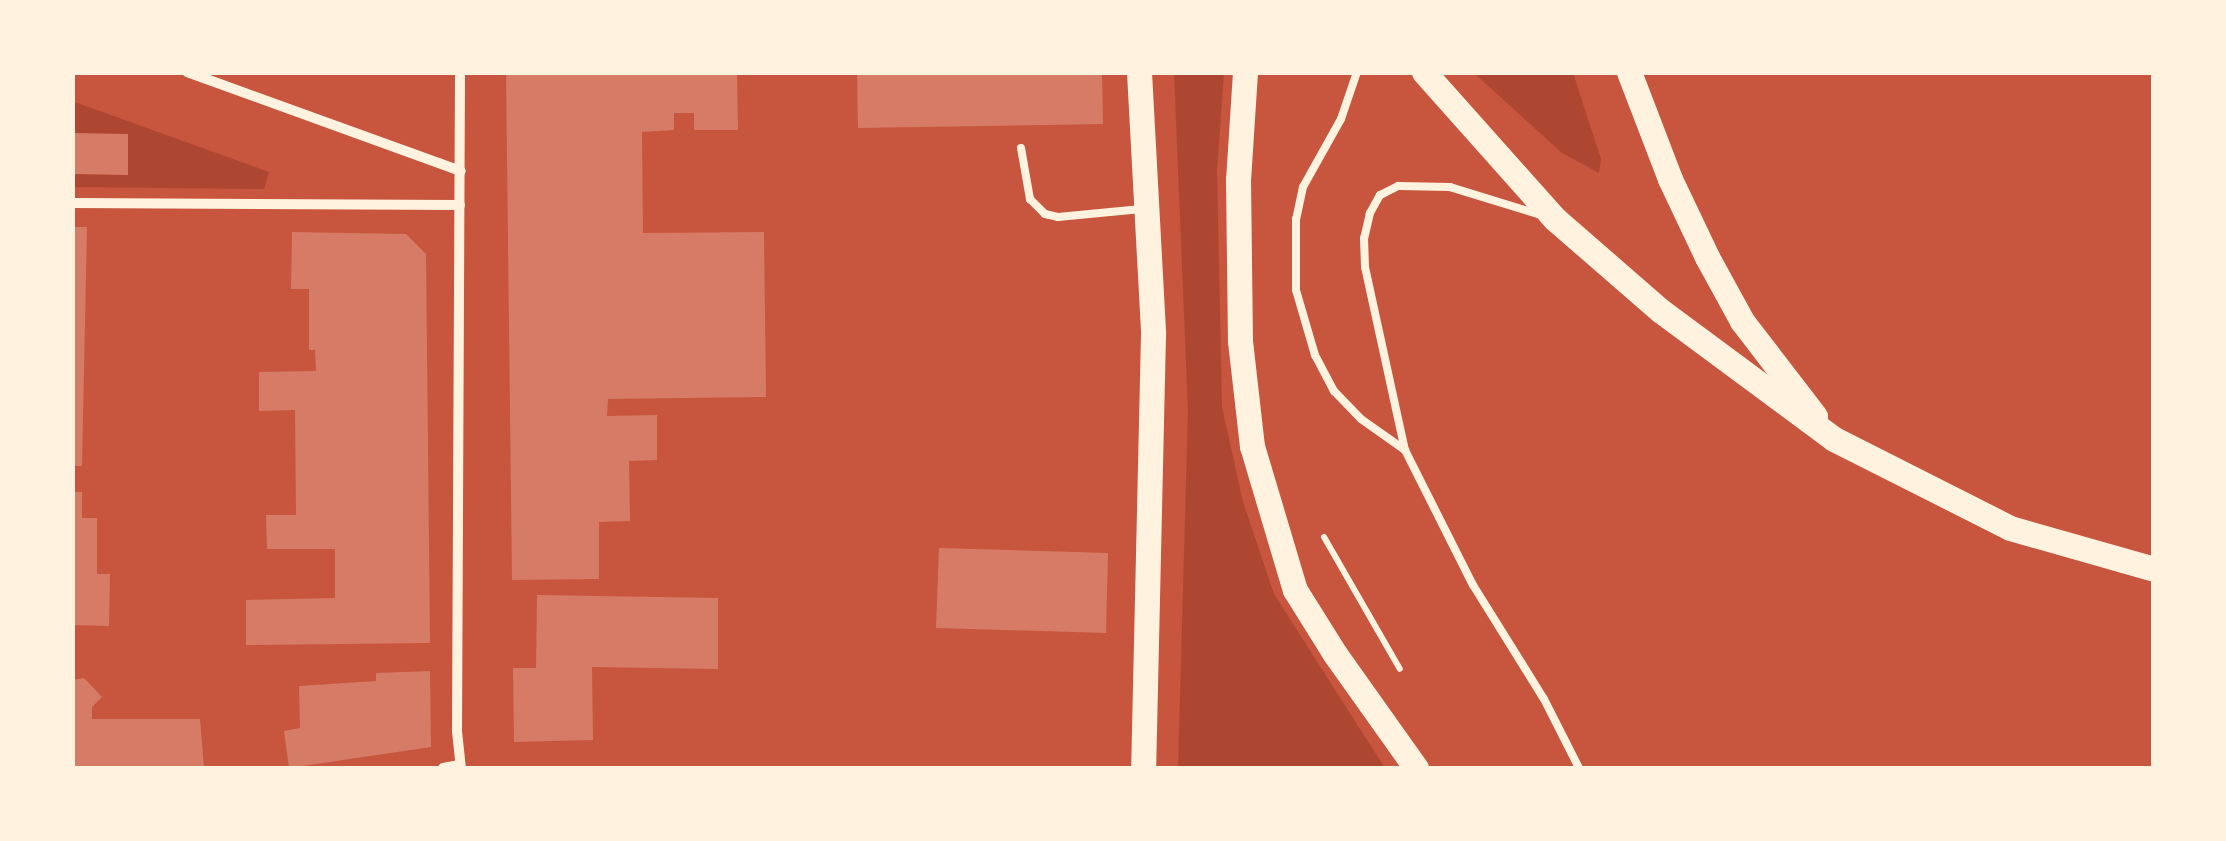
<!DOCTYPE html>
<html>
<head>
<meta charset="utf-8">
<style>
  body { margin:0 }
  #map { position:relative; width:2226px; height:841px; overflow:hidden; background:#c8553d; font-family:Overpass,sans-serif }
  div>[style] { position:absolute }
  [style*='--x'] { left:calc(var(--x)*1px); top:calc(var(--y)*1px); width:calc(var(--w)*1px); rotate:calc(var(--a)*1deg) }
  .green>* { inset:0; background:#ae4732 }
  .building>* { inset:0; background:#d67c66 }
  .path>* { height:6px; margin:-3px; padding:0 3px; transform-origin:3px; border-radius:3px; background:#fff3e0 }
  .service>* { height:8px; margin:-4px; padding:0 4px; transform-origin:4px; border-radius:4px; background:#fff3e0 }
  .minor>* { height:10px; margin:-5px; padding:0 5px; transform-origin:5px; border-radius:5px; background:#fff3e0 }
  .primary>* { height:25px; margin:-12.5px; padding:0 12.5px; transform-origin:12.5px; border-radius:12.5px; background:#fff3e0 }
  span { translate:-50% -50%; white-space:nowrap; text-align:center; line-height:1.15; -webkit-text-stroke:10px #fff3e0; paint-order:stroke }
  .frame { position:absolute; inset:0; border:75px solid #fff3e0; pointer-events:none }
</style>
</head>
<body>
<div id="map">
  <div class="green">
    <div style="clip-path:polygon(1174px 73px,1224px 73px,1217px 171px,1222px 407px,1243px 502px,1274px 594px,1385px 768px,1178px 768px,1188px 410px)"></div>
    <div style="clip-path:polygon(1474px 73px,1573px 73px,1601px 159px,1599px 173px,1562px 153px)"></div>
    <div style="clip-path:polygon(72px 101px,269px 172px,264px 189px,73px 187px)"></div>
  </div>
  <div class="building">
    <div style="clip-path:polygon(506px 72px,737px 72px,738px 130px,694px 130px,694px 113px,674px 113px,674px 130px,642px 132px,643px 233px,764px 232px,766px 397px,608px 399px,607px 416px,657px 415px,657px 460px,629px 461px,630px 521px,599px 522px,599px 579px,512px 580px)"></div>
    <div style="clip-path:polygon(857px 72px,1102px 72px,1103px 124px,858px 128px)"></div>
    <div style="clip-path:polygon(72px 133px,128px 134px,128px 175px,72px 174px)"></div>
    <div style="clip-path:polygon(72px 227px,87px 227px,82px 466px,72px 466px)"></div>
    <div style="clip-path:polygon(292px 232px,406px 234px,426px 254px,430px 643px,246px 645px,246px 600px,335px 598px,335px 549px,267px 549px,266px 515px,296px 515px,295px 410px,259px 411px,259px 372px,316px 371px,315px 350px,309px 350px,309px 289px,291px 289px)"></div>
    <div style="clip-path:polygon(72px 492px,82px 492px,82px 518px,97px 518px,97px 574px,110px 574px,109px 626px,72px 625px)"></div>
    <div style="clip-path:polygon(939px 548px,1108px 553px,1106px 633px,936px 628px)"></div>
    <div style="clip-path:polygon(537px 595px,718px 598px,718px 669px,592px 667px,593px 740px,514px 742px,513px 668px,536px 668px)"></div>
    <div style="clip-path:polygon(430px 671px,431px 747px,289px 768px,284px 731px,300px 728px,299px 686px,376px 681px,376px 673px)"></div>
    <div style="clip-path:polygon(84px 678px,102px 697px,92px 707px,92px 719px,200px 719px,204px 768px,72px 768px,72px 680px)"></div>
  </div>
  <div class="path">
    <div style="--x:1324;--y:537;--w:152;--a:60.1"></div>
  </div>
  <div class="service">
    <div style="--x:1357;--y:72;--w:50;--a:108.8"></div>
    <div style="--x:1341;--y:119;--w:78;--a:119.2"></div>
    <div style="--x:1303;--y:187;--w:33;--a:102"></div>
    <div style="--x:1296;--y:219;--w:71;--a:90"></div>
    <div style="--x:1296;--y:290;--w:68;--a:73.7"></div>
    <div style="--x:1315;--y:355;--w:41;--a:62.2"></div>
    <div style="--x:1334;--y:391;--w:39;--a:46"></div>
    <div style="--x:1361;--y:419;--w:54;--a:35.2"></div>
    <div style="--x:1021;--y:148;--w:52;--a:80"></div>
    <div style="--x:1030;--y:199;--w:21;--a:45"></div>
    <div style="--x:1045;--y:214;--w:13;--a:13"></div>
    <div style="--x:1058;--y:217;--w:84;--a:-5.4"></div>
    <div style="--x:1541;--y:215;--w:95;--a:-162.9"></div>
    <div style="--x:1450;--y:187;--w:52;--a:-178.9"></div>
    <div style="--x:1398;--y:186;--w:20;--a:153"></div>
    <div style="--x:1380;--y:195;--w:21;--a:119"></div>
    <div style="--x:1370;--y:213;--w:26;--a:103"></div>
    <div style="--x:1364;--y:238;--w:29;--a:88"></div>
    <div style="--x:1365;--y:267;--w:187;--a:77.7"></div>
    <div style="--x:1405;--y:450;--w:151;--a:63.3"></div>
    <div style="--x:1473;--y:585;--w:134;--a:58.1"></div>
    <div style="--x:1544;--y:699;--w:77;--a:63.1"></div>
  </div>
  <div class="minor">
    <div style="--x:187;--y:72;--w:291;--a:19.9"></div>
    <div style="--x:460;--y:72;--w:659;--a:90.26"></div>
    <div style="--x:457;--y:731;--w:37;--a:84"></div>
    <div style="--x:72;--y:203;--w:388;--a:0.3"></div>
    <div style="--x:443;--y:768;--w:17;--a:-10"></div>
  </div>
  <div class="primary">
    <div style="--x:1139;--y:72;--w:262;--a:86.9"></div>
    <div style="--x:1153;--y:334;--w:434;--a:91.3"></div>
    <div style="--x:1245;--y:72;--w:107;--a:93.7"></div>
    <div style="--x:1238;--y:179;--w:162;--a:89.3"></div>
    <div style="--x:1240;--y:341;--w:106;--a:83.5"></div>
    <div style="--x:1252;--y:446;--w:150;--a:73.4"></div>
    <div style="--x:1295;--y:590;--w:75;--a:58"></div>
    <div style="--x:1335;--y:654;--w:140;--a:54.6"></div>
    <div style="--x:1424;--y:72;--w:197;--a:48.3"></div>
    <div style="--x:1555;--y:219;--w:140;--a:41"></div>
    <div style="--x:1661;--y:311;--w:215;--a:36.5"></div>
    <div style="--x:1834;--y:439;--w:197;--a:26.8"></div>
    <div style="--x:2010;--y:528;--w:150;--a:15.9"></div>
    <div style="--x:1629;--y:72;--w:115;--a:69"></div>
    <div style="--x:1670;--y:179;--w:86;--a:64.6"></div>
    <div style="--x:1707;--y:257;--w:73;--a:61.3"></div>
    <div style="--x:1742;--y:321;--w:120;--a:52.5"></div>
  </div>
  <div class="frame"></div>
</div>
</body>
</html>
